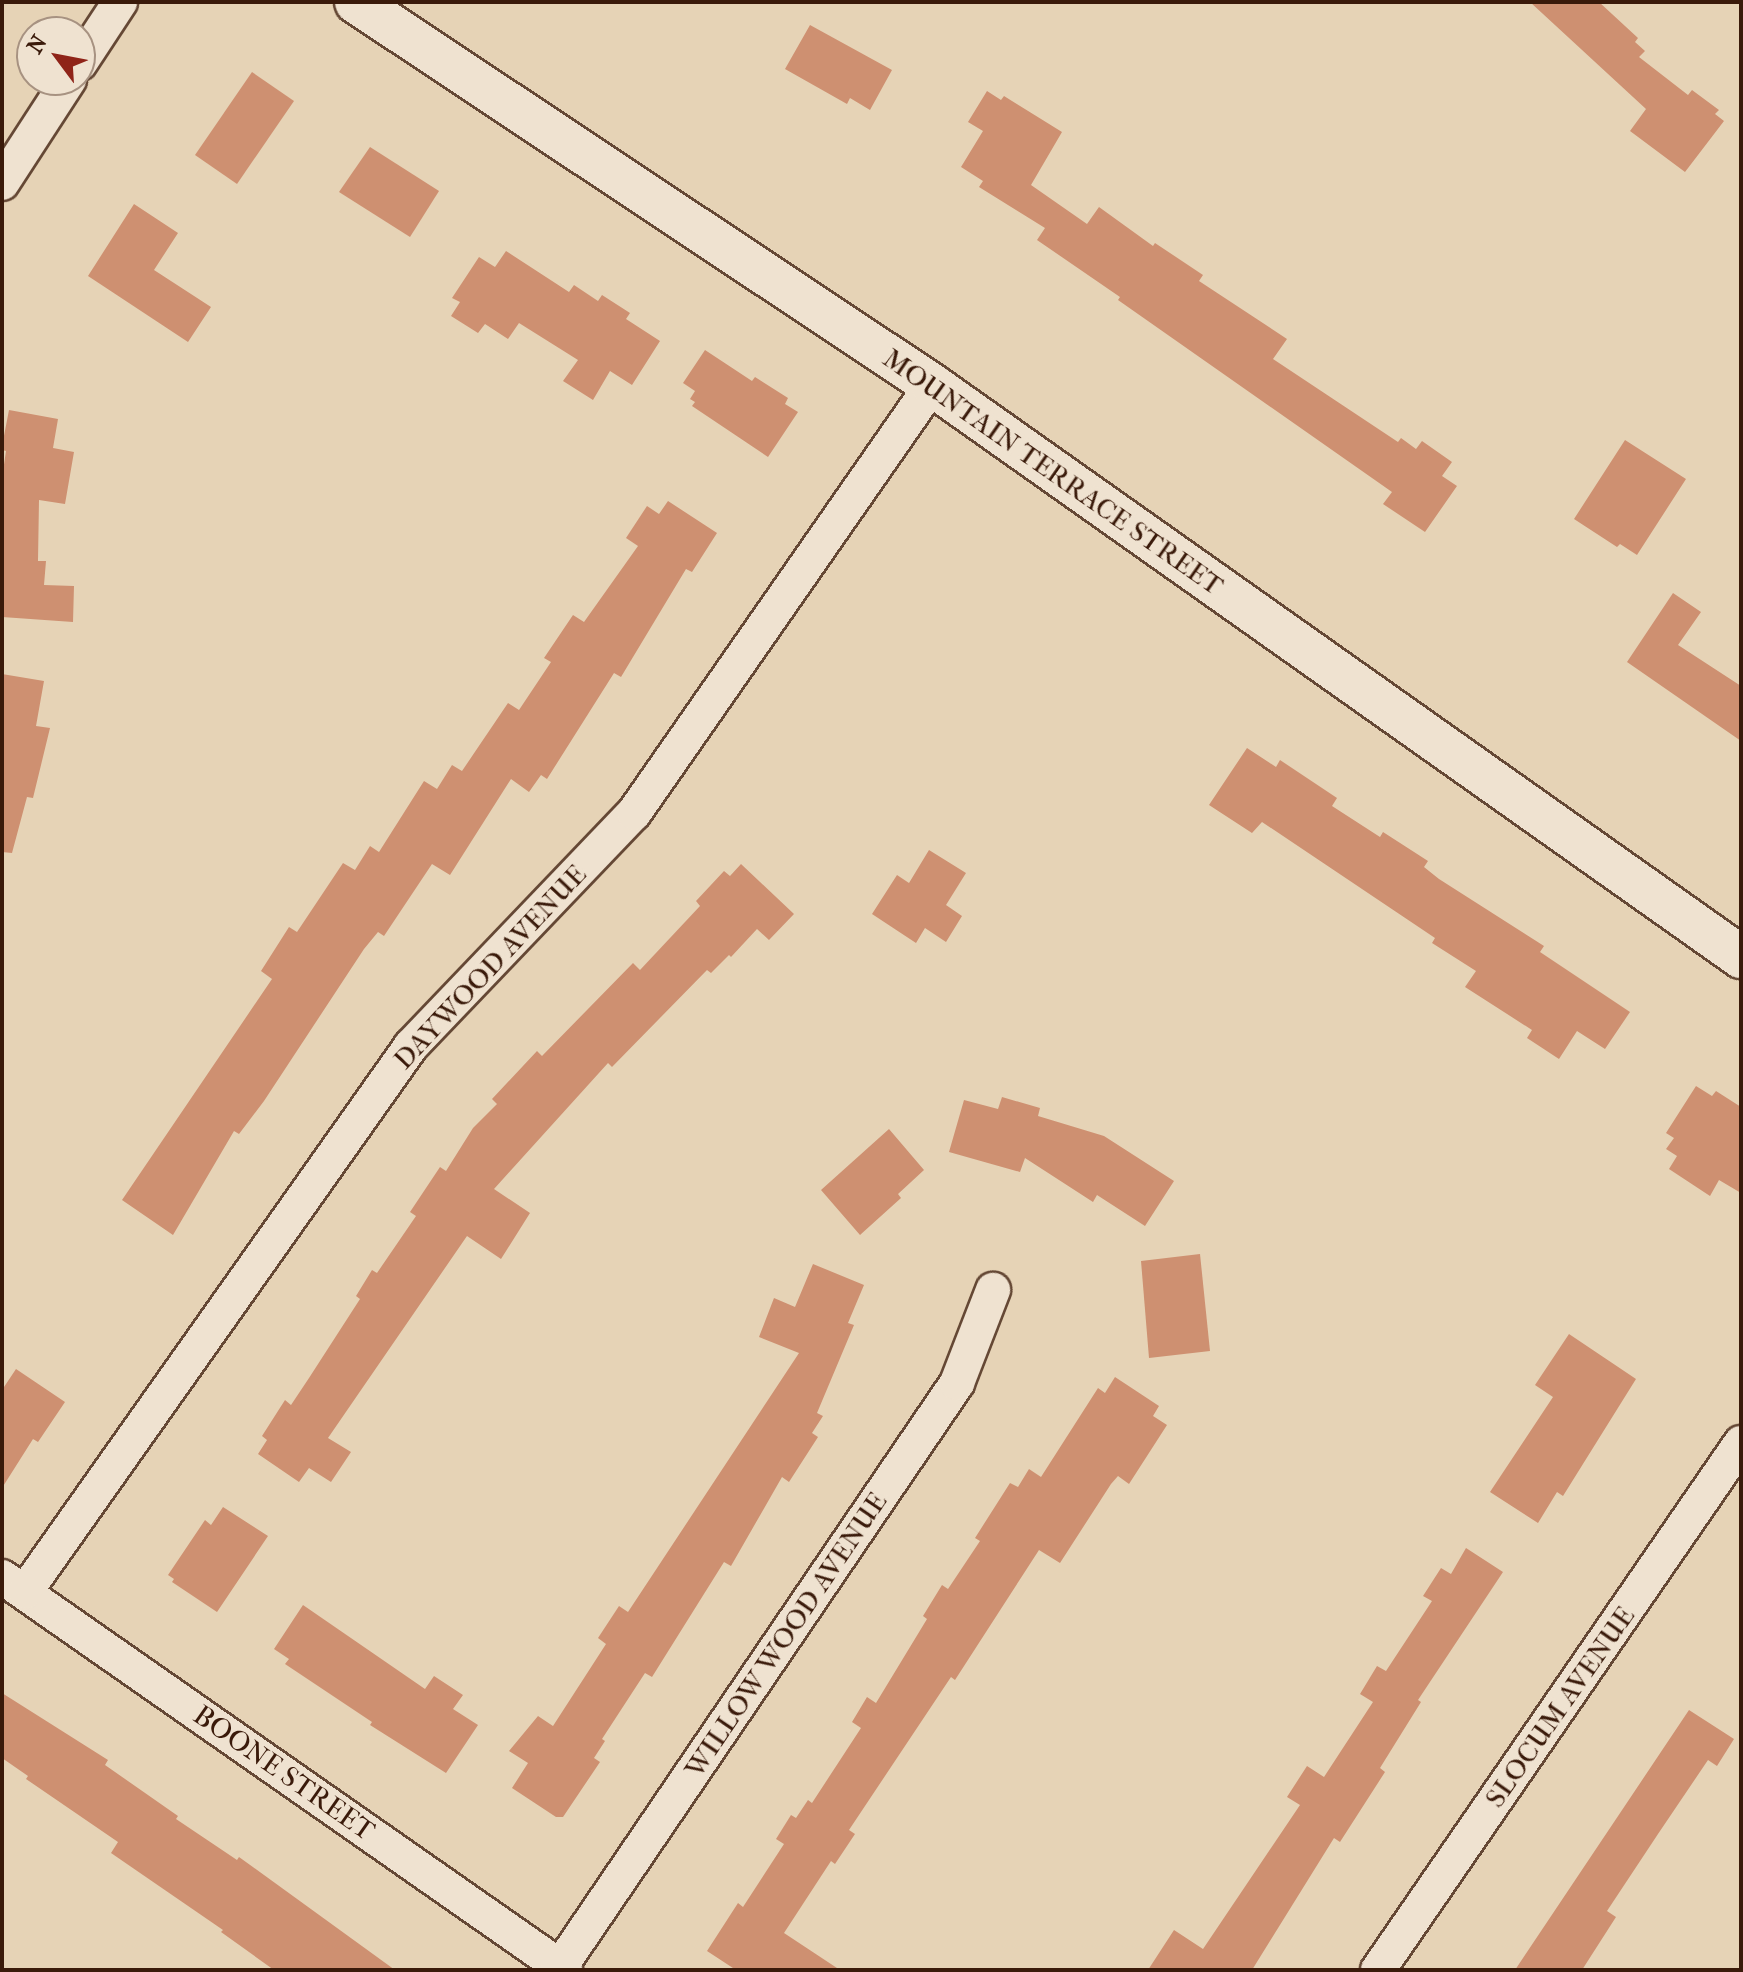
<!DOCTYPE html>
<html>
<head>
<meta charset="utf-8">
<style>
  body { margin:0 }
  #map { position:relative; width:1743px; height:1972px; overflow:hidden; background:#e6d3b6; font-family:"IM FELL French Canon",serif }
  div>[style] { position:absolute }
  [style*='--x'] { left:calc(var(--x)*1px); top:calc(var(--y)*1px); width:calc(var(--w)*1px); rotate:calc(var(--a)*1deg) }
  .building>* { inset:0; background:#ce9071 }
  .roads { filter:drop-shadow(2px 0 #654835) drop-shadow(-2px 0 #654835) drop-shadow(0 2px #654835) drop-shadow(0 -2px #654835) }
  .minor>* { height:34px; margin:-17px; padding:0 17px; transform-origin:17px; border-radius:17px; background:#efe2d0 }
  .tertiary>* { height:42px; margin:-21px; padding:0 21px; transform-origin:21px; border-radius:21px; background:#efe2d0 }
  span { translate:-50% -50%; white-space:nowrap; text-align:center; line-height:1.15; -webkit-text-stroke:8px #efe2d0; paint-order:stroke }
  .street-label { font-size:28px; color:#3a1a0a }
  .frame { position:absolute; inset:0; border:4px solid #3a1a0a; pointer-events:none }
  .north { position:absolute; left:16px; top:16px; width:80px; height:80px; box-sizing:border-box; background:#efe2d0; border:2px solid #a79281; border-radius:50%; rotate:302deg; font-size:22px; font-weight:700; line-height:32px; text-align:center; color:#3a1a0a }
  .north::after { content:''; display:block; margin:auto; width:28px; height:36px; background:#8f2418; clip-path:polygon(50% 0,100% 100%,50% 72%,0 100%) }
</style>
</head>
<body>
<div id="map">
  <div class="building">
    <div style="clip-path:polygon(1530px 2px,1599px 2px,1638px 38px,1635px 42px,1645px 51px,1639px 57px,1688px 95px,1692px 90px,1719px 110px,1715px 114px,1724px 121px,1685px 172px,1630px 131px,1646px 109px)"></div>
    <div style="clip-path:polygon(810px 25px,892px 70px,870px 110px,850px 98px,847px 104px,785px 69px)"></div>
    <div style="clip-path:polygon(252px 72px,294px 101px,237px 184px,195px 155px)"></div>
    <div style="clip-path:polygon(987px 91px,1001px 100px,1004px 96px,1062px 132px,1031px 185px,1087px 224px,1099px 207px,1153px 246px,1155px 243px,1203px 275px,1199px 281px,1287px 339px,1273px 359px,1398px 442px,1401px 438px,1416px 449px,1422px 441px,1452px 462px,1442px 476px,1457px 486px,1425px 532px,1383px 504px,1392px 492px,1118px 300px,1120px 297px,1037px 240px,1045px 228px,979px 187px,983px 181px,961px 167px,983px 131px,968px 122px)"></div>
    <div style="clip-path:polygon(370px 147px,439px 191px,410px 237px,339px 192px)"></div>
    <div style="clip-path:polygon(134px 204px,178px 233px,154px 270px,211px 307px,188px 342px,88px 276px)"></div>
    <div style="clip-path:polygon(506px 251px,569px 292px,574px 285px,598px 301px,602px 295px,630px 313px,626px 319px,660px 341px,632px 385px,610px 371px,593px 400px,563px 381px,578px 360px,519px 323px,508px 339px,485px 324px,478px 333px,451px 316px,460px 302px,452px 298px,479px 257px,495px 267px)"></div>
    <div style="clip-path:polygon(705px 350px,752px 381px,755px 377px,788px 398px,785px 404px,798px 412px,768px 457px,692px 406px,695px 402px,690px 399px,695px 391px,683px 383px)"></div>
    <div style="clip-path:polygon(9px 410px,58px 419px,53px 448px,74px 452px,65px 504px,39px 500px,38px 561px,46px 561px,44px 585px,74px 586px,73px 622px,2px 617px,2px 478px,6px 451px,2px 450px,2px 446px)"></div>
    <div style="clip-path:polygon(1625px 440px,1686px 479px,1637px 555px,1620px 544px,1617px 547px,1574px 519px)"></div>
    <div style="clip-path:polygon(668px 501px,717px 533px,692px 572px,686px 569px,621px 677px,614px 673px,547px 779px,541px 775px,529px 792px,511px 779px,450px 875px,432px 864px,384px 936px,378px 932px,364px 949px,264px 1101px,239px 1134px,234px 1131px,173px 1235px,122px 1200px,272px 979px,261px 971px,289px 927px,297px 932px,343px 863px,355px 870px,370px 846px,379px 852px,424px 781px,437px 789px,452px 765px,462px 771px,508px 703px,519px 710px,551px 662px,544px 658px,573px 615px,584px 622px,638px 546px,626px 538px,647px 506px,659px 514px)"></div>
    <div style="clip-path:polygon(1673px 593px,1701px 612px,1678px 645px,1741px 686px,1741px 741px,1627px 662px)"></div>
    <div style="clip-path:polygon(2px 674px,44px 681px,36px 726px,50px 728px,33px 798px,27px 797px,12px 853px,2px 852px)"></div>
    <div style="clip-path:polygon(1247px 748px,1276px 767px,1280px 760px,1337px 798px,1332px 806px,1380px 837px,1383px 832px,1428px 861px,1424px 867px,1439px 879px,1544px 946px,1540px 952px,1630px 1012px,1605px 1049px,1577px 1031px,1559px 1059px,1527px 1038px,1532px 1030px,1465px 987px,1476px 971px,1432px 943px,1435px 938px,1262px 822px,1252px 833px,1209px 805px)"></div>
    <div style="clip-path:polygon(929px 850px,966px 873px,946px 905px,962px 916px,946px 942px,925px 928px,916px 943px,872px 914px,897px 875px,909px 883px)"></div>
    <div style="clip-path:polygon(741px 864px,794px 914px,769px 940px,757px 929px,731px 957px,729px 955px,711px 973px,707px 970px,612px 1067px,608px 1063px,494px 1189px,530px 1213px,501px 1259px,467px 1236px,328px 1438px,351px 1452px,331px 1482px,309px 1468px,299px 1482px,258px 1454px,267px 1440px,262px 1436px,285px 1400px,291px 1405px,309px 1378px,360px 1299px,356px 1296px,372px 1270px,377px 1273px,416px 1216px,410px 1212px,440px 1167px,446px 1171px,473px 1128px,497px 1104px,492px 1099px,537px 1051px,542px 1056px,633px 963px,640px 970px,700px 906px,696px 901px,724px 871px,730px 876px)"></div>
    <div style="clip-path:polygon(1696px 1086px,1712px 1096px,1716px 1091px,1741px 1107px,1741px 1193px,1719px 1180px,1710px 1196px,1669px 1169px,1677px 1156px,1666px 1149px,1674px 1138px,1666px 1133px)"></div>
    <div style="clip-path:polygon(1002px 1097px,1040px 1108px,1038px 1116px,1104px 1136px,1174px 1181px,1145px 1226px,1097px 1195px,1093px 1202px,1025px 1158px,1020px 1172px,949px 1152px,964px 1100px,998px 1109px)"></div>
    <div style="clip-path:polygon(889px 1129px,924px 1170px,898px 1194px,901px 1198px,860px 1235px,821px 1190px)"></div>
    <div style="clip-path:polygon(1200px 1254px,1210px 1351px,1149px 1358px,1141px 1261px)"></div>
    <div style="clip-path:polygon(813px 1264px,864px 1285px,848px 1323px,854px 1325px,817px 1413px,823px 1416px,812px 1433px,818px 1437px,789px 1482px,782px 1477px,731px 1566px,724px 1562px,652px 1677px,645px 1673px,602px 1739px,605px 1741px,594px 1758px,600px 1762px,563px 1817px,556px 1817px,512px 1788px,528px 1763px,509px 1751px,538px 1716px,553px 1726px,606px 1644px,598px 1638px,619px 1606px,628px 1612px,799px 1353px,759px 1337px,774px 1298px,795px 1307px)"></div>
    <div style="clip-path:polygon(1569px 1334px,1636px 1379px,1563px 1496px,1557px 1492px,1538px 1523px,1490px 1492px,1553px 1397px,1535px 1385px)"></div>
    <div style="clip-path:polygon(16px 1369px,65px 1402px,38px 1442px,33px 1439px,2px 1488px,2px 1390px)"></div>
    <div style="clip-path:polygon(1115px 1377px,1159px 1406px,1153px 1416px,1167px 1425px,1129px 1484px,1118px 1476px,1111px 1484px,1060px 1563px,1039px 1550px,955px 1680px,951px 1677px,849px 1830px,855px 1834px,835px 1864px,831px 1861px,784px 1933px,840px 1970px,736px 1970px,707px 1951px,738px 1903px,743px 1907px,784px 1844px,776px 1839px,791px 1815px,796px 1818px,808px 1800px,812px 1803px,861px 1728px,852px 1722px,867px 1697px,876px 1703px,927px 1619px,923px 1616px,942px 1585px,948px 1589px,980px 1541px,975px 1538px,1010px 1483px,1018px 1487px,1029px 1469px,1041px 1477px,1098px 1388px,1105px 1393px)"></div>
    <div style="clip-path:polygon(223px 1507px,268px 1536px,217px 1612px,172px 1582px,174px 1579px,168px 1575px,205px 1520px,211px 1525px)"></div>
    <div style="clip-path:polygon(1466px 1548px,1503px 1572px,1418px 1700px,1421px 1702px,1380px 1768px,1385px 1772px,1340px 1842px,1334px 1838px,1252px 1970px,1148px 1970px,1174px 1930px,1203px 1949px,1300px 1805px,1287px 1797px,1307px 1766px,1324px 1777px,1373px 1702px,1360px 1694px,1377px 1666px,1386px 1671px,1432px 1601px,1423px 1596px,1441px 1568px,1451px 1574px)"></div>
    <div style="clip-path:polygon(303px 1605px,425px 1689px,434px 1676px,463px 1695px,453px 1709px,478px 1725px,446px 1773px,370px 1725px,372px 1722px,285px 1664px,289px 1659px,274px 1649px)"></div>
    <div style="clip-path:polygon(2px 1693px,108px 1760px,105px 1765px,178px 1816px,176px 1819px,237px 1860px,239px 1857px,395px 1970px,274px 1970px,221px 1932px,223px 1930px,111px 1853px,118px 1842px,26px 1779px,28px 1776px,2px 1758px)"></div>
    <div style="clip-path:polygon(1689px 1710px,1734px 1739px,1717px 1766px,1708px 1760px,1658px 1834px,1607px 1911px,1616px 1917px,1582px 1970px,1515px 1970px)"></div>
  </div>
  <div class="roads">
    <div class="minor">
      <div style="--x:80;--y:63;--w:73;--a:-56.7"></div>
      <div style="--x:2;--y:183;--w:123;--a:-57"></div>
      <div style="--x:2;--y:1577;--w:687;--a:34.92"></div>
      <div style="--x:25;--y:1592;--w:669;--a:-54.74"></div>
      <div style="--x:411;--y:1046;--w:323;--a:-46.3"></div>
      <div style="--x:634;--y:813;--w:522;--a:-55.15"></div>
      <div style="--x:558;--y:1970;--w:710;--a:-55.79"></div>
      <div style="--x:957;--y:1383;--w:100;--a:-68.8"></div>
      <div style="--x:1378;--y:1970;--w:640;--a:-55.44"></div>
    </div>
    <div class="tertiary">
      <div style="--x:356;--y:2;--w:692;--a:33.62"></div>
      <div style="--x:932;--y:385;--w:991;--a:35.26"></div>
    </div>
  </div>
  <div class="street-label">
    <span style="left:1053px;top:472px;rotate:35deg">MOUNTAIN TERRACE STREET</span>
    <span style="left:490px;top:967px;rotate:-47deg">DAYWOOD AVENUE</span>
    <span style="left:786px;top:1635px;rotate:-56deg">WILLOW WOOD AVENUE</span>
    <span style="left:1560px;top:1707px;rotate:-55deg">SLOCUM AVENUE</span>
    <span style="left:284px;top:1773px;rotate:35deg">BOONE STREET</span>
  </div>
  <div class="frame"></div>
  <div class="north">N</div>
</div>
</body>
</html>
